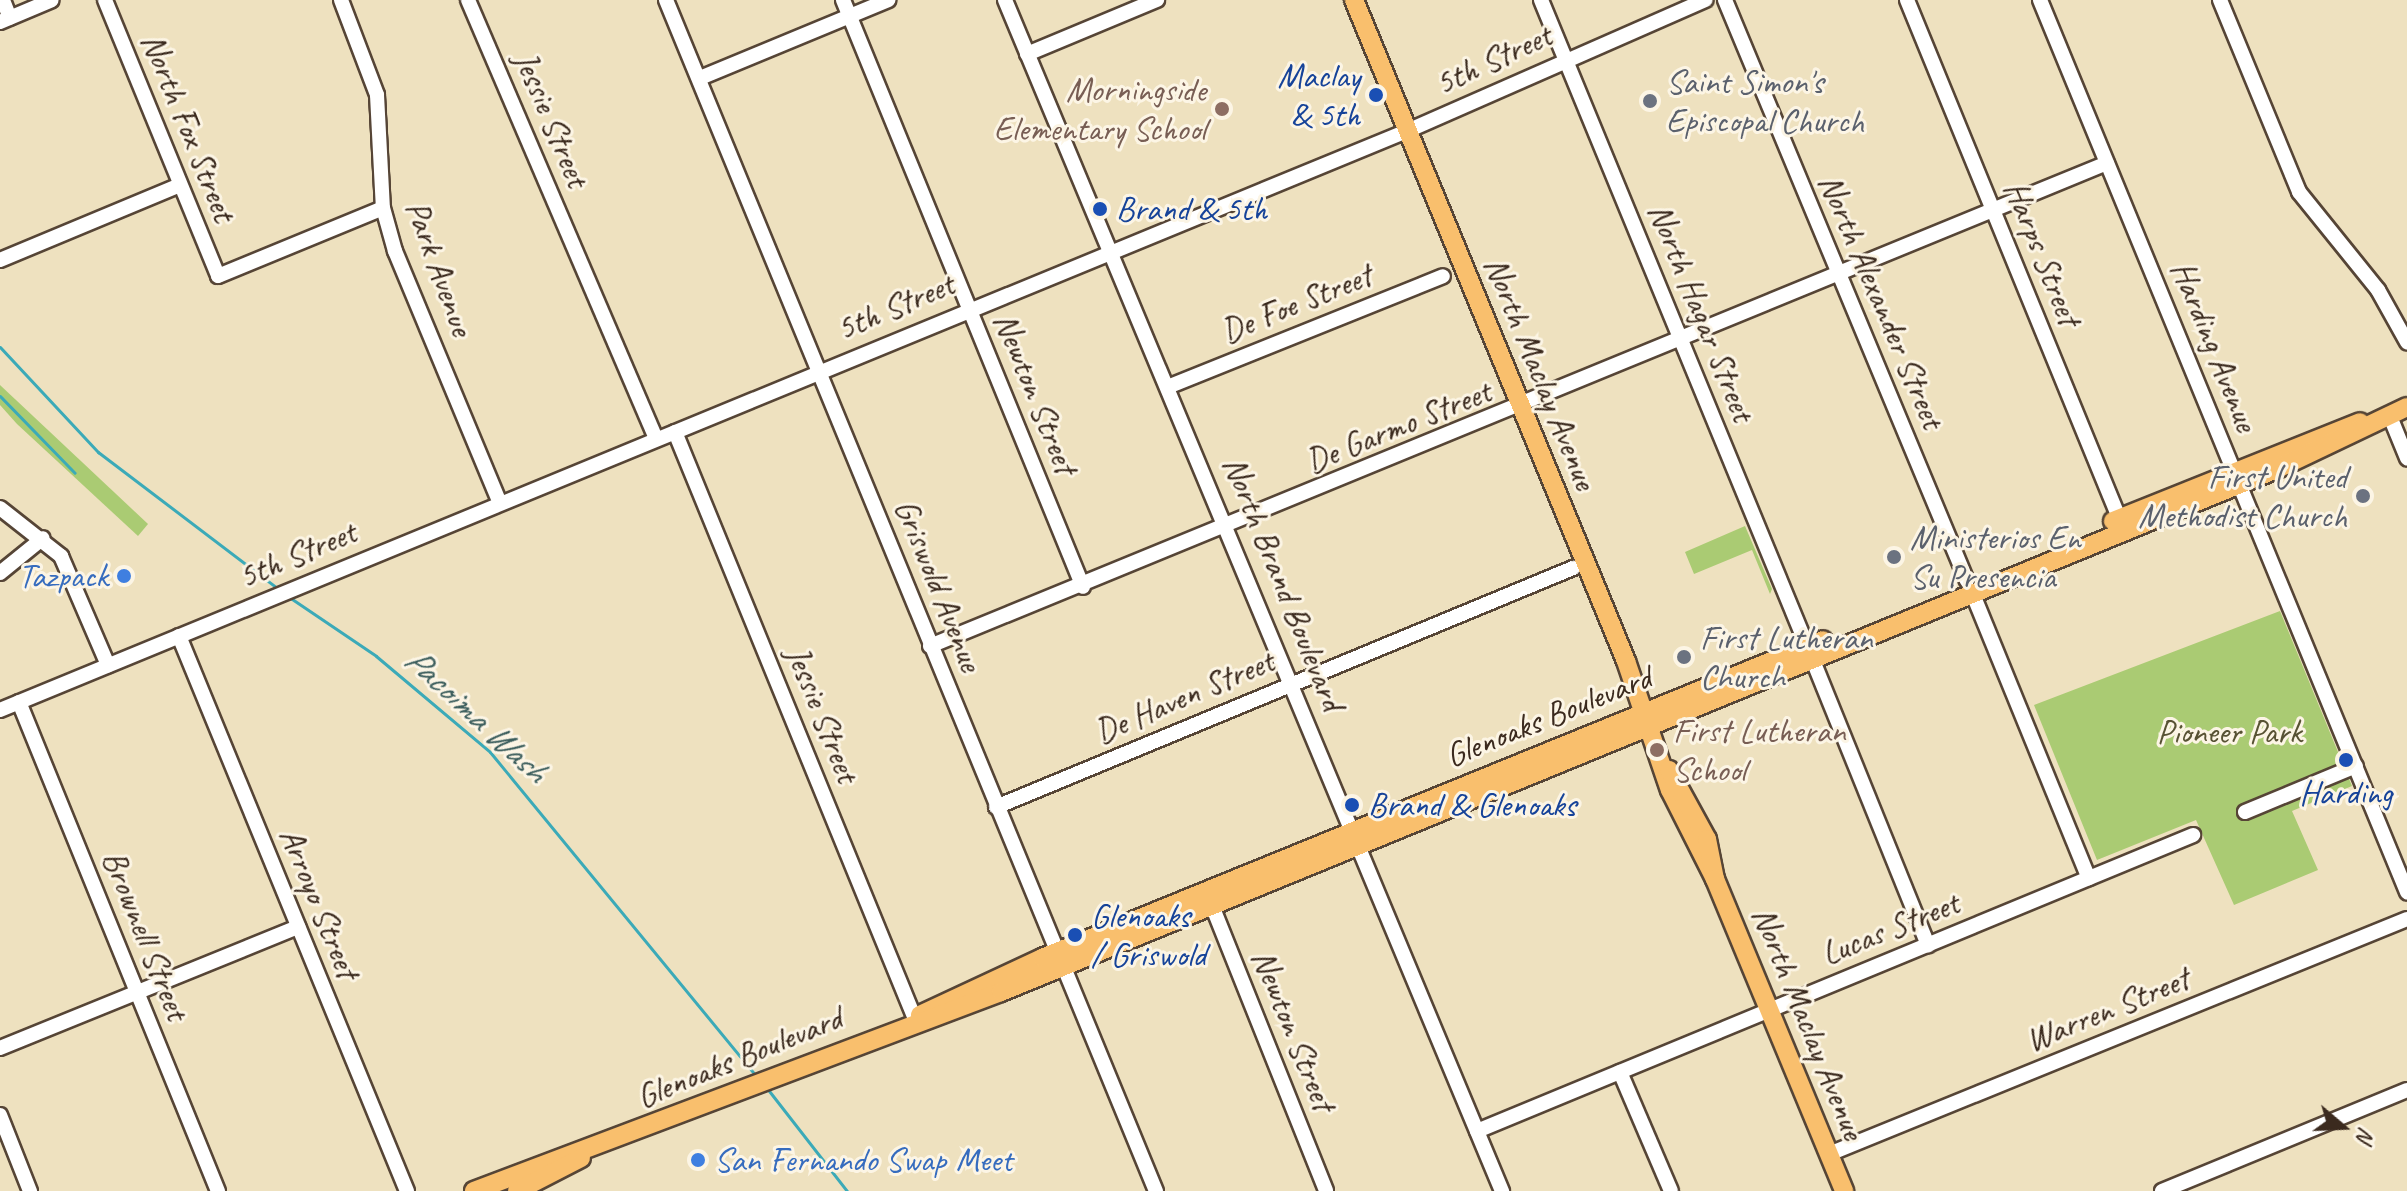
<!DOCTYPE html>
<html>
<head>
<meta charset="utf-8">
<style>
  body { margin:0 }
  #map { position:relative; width:2407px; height:1191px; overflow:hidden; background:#eee1bf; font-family:Caveat,sans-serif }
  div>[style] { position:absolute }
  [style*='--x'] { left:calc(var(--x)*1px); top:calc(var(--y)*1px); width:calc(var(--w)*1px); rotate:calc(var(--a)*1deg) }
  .green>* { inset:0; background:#aacb73 }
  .stream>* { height:3px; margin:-1.5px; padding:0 1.5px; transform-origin:1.5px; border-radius:1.5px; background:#3baab8 }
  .roads { filter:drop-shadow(2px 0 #564536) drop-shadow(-2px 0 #564536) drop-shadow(0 2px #564536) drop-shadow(0 -2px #564536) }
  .minor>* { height:14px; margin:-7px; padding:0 7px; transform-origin:7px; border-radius:7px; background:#fff }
  .major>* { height:18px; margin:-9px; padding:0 9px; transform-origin:9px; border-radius:9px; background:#f9bf6d }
  .dots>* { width:22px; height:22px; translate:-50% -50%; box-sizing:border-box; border:4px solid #fcf5e5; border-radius:50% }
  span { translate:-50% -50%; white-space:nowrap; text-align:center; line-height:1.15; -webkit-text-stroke:6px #fcf5e5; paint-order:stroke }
  .street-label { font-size:34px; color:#3b2a1e }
  .transit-label { font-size:34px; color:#164399 }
  .right { translate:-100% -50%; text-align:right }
  .left { translate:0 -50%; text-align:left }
  .worship-label { font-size:34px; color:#5b616d }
  .education-label { font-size:34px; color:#785e54 }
  .shop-label { font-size:34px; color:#366cbe }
  .park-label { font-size:34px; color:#575233 }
  .water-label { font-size:36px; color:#3b5d5c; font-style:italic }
  .north { position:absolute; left:2303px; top:1087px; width:80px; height:80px; -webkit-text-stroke:6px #fcf5e5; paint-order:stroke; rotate:109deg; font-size:22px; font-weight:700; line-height:32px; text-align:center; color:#3b2a1e }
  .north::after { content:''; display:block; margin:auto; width:28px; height:36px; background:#3b2a1e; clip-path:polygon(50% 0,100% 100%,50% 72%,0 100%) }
</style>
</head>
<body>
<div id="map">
  <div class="green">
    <div style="clip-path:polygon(0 385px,148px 524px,138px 536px,17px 424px,0 405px)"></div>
    <div style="clip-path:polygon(1745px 526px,1772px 589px,1770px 594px,1752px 550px,1694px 574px,1685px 552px)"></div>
    <div style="clip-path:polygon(2280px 611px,2352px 786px,2292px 811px,2318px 870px,2234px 905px,2196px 820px,2097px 860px,2034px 705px)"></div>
  </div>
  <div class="stream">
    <div style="--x:0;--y:347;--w:144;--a:47"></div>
    <div style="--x:98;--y:452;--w:228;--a:37.2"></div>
    <div style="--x:0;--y:396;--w:107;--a:45.8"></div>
    <div style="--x:289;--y:597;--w:105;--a:34.1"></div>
    <div style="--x:376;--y:656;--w:149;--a:40.1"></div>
    <div style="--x:490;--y:752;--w:422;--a:50.6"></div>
    <div style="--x:766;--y:1087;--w:132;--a:52.1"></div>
  </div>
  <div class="roads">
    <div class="minor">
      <div style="--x:3;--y:0;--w:19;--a:69"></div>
      <div style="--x:105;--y:0;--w:298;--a:67.7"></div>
      <div style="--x:218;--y:276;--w:178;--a:-22.4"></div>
      <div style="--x:341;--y:0;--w:102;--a:69.2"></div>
      <div style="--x:377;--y:95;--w:113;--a:87"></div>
      <div style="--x:383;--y:208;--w:45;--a:74.4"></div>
      <div style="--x:395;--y:251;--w:273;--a:67.4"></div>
      <div style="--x:468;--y:0;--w:477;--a:66.8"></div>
      <div style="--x:666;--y:0;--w:1288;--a:67.64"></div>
      <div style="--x:843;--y:0;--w:634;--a:67.76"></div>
      <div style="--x:1005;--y:0;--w:1291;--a:67.35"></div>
      <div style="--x:1541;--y:0;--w:699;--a:67.62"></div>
      <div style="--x:1725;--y:0;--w:629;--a:67.39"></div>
      <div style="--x:1907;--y:0;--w:567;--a:67.73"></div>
      <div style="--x:2040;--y:0;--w:965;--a:67.64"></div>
      <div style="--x:2220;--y:0;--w:208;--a:67.6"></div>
      <div style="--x:2299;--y:192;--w:126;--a:51.1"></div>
      <div style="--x:2378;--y:290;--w:60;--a:60.9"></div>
      <div style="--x:0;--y:22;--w:56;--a:-22.9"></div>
      <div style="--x:1027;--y:54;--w:141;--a:-22.6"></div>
      <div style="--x:700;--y:78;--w:204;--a:-22.5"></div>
      <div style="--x:0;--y:260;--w:195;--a:-22.6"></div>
      <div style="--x:1170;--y:386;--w:294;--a:-21.9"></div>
      <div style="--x:2389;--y:414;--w:48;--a:67.8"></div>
      <div style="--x:675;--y:432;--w:634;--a:67.76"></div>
      <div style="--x:0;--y:508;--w:78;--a:38.2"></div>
      <div style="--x:61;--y:556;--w:119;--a:66.7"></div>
      <div style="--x:0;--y:573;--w:55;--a:-39.1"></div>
      <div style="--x:1972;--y:592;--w:309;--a:67.8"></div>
      <div style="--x:179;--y:636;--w:600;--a:67.67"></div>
      <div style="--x:930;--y:646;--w:1272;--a:-22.31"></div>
      <div style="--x:1812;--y:658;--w:310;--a:68"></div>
      <div style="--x:19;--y:702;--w:528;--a:67.86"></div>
      <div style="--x:0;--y:710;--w:1521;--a:-22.37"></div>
      <div style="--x:1407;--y:131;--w:326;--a:-23.7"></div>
      <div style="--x:996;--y:807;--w:625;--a:-22.5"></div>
      <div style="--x:2245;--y:812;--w:120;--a:-22.5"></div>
      <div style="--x:1209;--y:898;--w:315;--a:68.2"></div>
      <div style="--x:0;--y:1048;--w:322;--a:-22.1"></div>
      <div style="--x:1620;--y:1072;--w:129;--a:66.8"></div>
      <div style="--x:0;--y:1115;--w:82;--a:68.5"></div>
      <div style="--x:1477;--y:1131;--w:775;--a:-22.46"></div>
      <div style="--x:1829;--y:1154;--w:624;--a:-22.13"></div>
      <div style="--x:2162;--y:1191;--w:265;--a:-22.4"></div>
    </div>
    <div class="major">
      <div style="--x:1354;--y:0;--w:715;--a:67.63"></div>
      <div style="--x:1626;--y:661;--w:136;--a:71.2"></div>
      <div style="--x:1670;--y:790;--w:100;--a:63.2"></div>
      <div style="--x:2113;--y:521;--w:266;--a:-21.8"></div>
      <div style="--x:1669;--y:770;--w:79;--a:61.2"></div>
      <div style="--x:1707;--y:839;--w:41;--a:78.7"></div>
      <div style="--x:1715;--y:879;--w:338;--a:67.5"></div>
      <div style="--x:920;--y:1015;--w:135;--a:-25"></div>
      <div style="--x:1042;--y:958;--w:843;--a:-22.15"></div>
      <div style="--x:474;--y:1191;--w:563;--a:-20.69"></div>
      <div style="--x:1001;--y:992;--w:1379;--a:-22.29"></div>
      <div style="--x:2277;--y:469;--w:144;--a:-25.5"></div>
      <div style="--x:517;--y:1191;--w:72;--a:-27.3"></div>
    </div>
  </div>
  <div class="dots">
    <div style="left:1376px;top:95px;background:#1a4fb4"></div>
    <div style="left:1650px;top:101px;background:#6b7280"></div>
    <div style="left:1222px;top:109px;background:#8d6e63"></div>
    <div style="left:1100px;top:209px;background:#1a4fb4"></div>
    <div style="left:2363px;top:496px;background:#6b7280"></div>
    <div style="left:1894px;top:557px;background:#6b7280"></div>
    <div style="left:124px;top:576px;background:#3f7fe0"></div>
    <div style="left:1684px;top:657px;background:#6b7280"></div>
    <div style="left:1657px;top:750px;background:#8d6e63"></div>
    <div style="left:2346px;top:760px;background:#1a4fb4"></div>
    <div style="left:1352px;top:805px;background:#1a4fb4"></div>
    <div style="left:1075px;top:935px;background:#1a4fb4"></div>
    <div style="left:698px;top:1160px;background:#3f7fe0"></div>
  </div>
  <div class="street-label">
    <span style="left:1493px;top:59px;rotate:-25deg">5th Street</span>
    <span style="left:552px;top:119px;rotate:67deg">Jessie Street</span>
    <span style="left:189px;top:127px;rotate:68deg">North Fox Street</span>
    <span style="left:2043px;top:253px;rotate:68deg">Harps Street</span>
    <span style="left:440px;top:268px;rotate:70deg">Park Avenue</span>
    <span style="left:1882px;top:301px;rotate:67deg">North Alexander Street</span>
    <span style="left:1296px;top:303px;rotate:-22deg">De Foe Street</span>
    <span style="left:895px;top:306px;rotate:-23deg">5th Street</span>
    <span style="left:1702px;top:312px;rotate:68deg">North Hagar Street</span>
    <span style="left:2215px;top:346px;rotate:68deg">Harding Avenue</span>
    <span style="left:1541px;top:373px;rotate:68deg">North Maclay Avenue</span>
    <span style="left:1036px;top:393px;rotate:68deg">Newton Street</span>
    <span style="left:1398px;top:426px;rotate:-22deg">De Garmo Street</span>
    <span style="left:297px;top:554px;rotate:-23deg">5th Street</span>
    <span style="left:1284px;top:583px;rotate:68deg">North Brand Boulevard</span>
    <span style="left:939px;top:585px;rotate:68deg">Griswold Avenue</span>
    <span style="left:1184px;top:696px;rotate:-23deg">De Haven Street</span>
    <span style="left:823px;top:714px;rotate:68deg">Jessie Street</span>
    <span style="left:1548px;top:716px;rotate:-22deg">Glenoaks Boulevard</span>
    <span style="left:320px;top:903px;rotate:68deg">Arroyo Street</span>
    <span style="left:1890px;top:928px;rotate:-22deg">Lucas Street</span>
    <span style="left:146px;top:935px;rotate:68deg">Brownell Street</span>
    <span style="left:2107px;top:1009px;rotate:-22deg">Warren Street</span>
    <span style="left:1809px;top:1023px;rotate:68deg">North Maclay Avenue</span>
    <span style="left:1294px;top:1030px;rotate:68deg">Newton Street</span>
    <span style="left:739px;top:1057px;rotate:-22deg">Glenoaks Boulevard</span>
  </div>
  <div class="transit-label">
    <span class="right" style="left:1360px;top:95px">Maclay<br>&amp; 5th</span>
    <span class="left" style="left:1116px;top:209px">Brand &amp; 5th</span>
    <span style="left:2346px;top:793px">Harding</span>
    <span class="left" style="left:1368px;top:805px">Brand &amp; Glenoaks</span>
    <span class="left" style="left:1091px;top:935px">Glenoaks<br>/ Griswold</span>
  </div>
  <div class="worship-label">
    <span class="left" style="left:1666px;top:101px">Saint Simon's<br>Episcopal Church</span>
    <span class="right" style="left:2347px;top:496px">First United<br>Methodist Church</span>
    <span class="left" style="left:1910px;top:557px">Ministerios En<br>Su Presencia</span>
    <span class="left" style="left:1700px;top:657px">First Lutheran<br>Church</span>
  </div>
  <div class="education-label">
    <span class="right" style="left:1206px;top:109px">Morningside<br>Elementary School</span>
    <span class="left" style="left:1673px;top:750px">First Lutheran<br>School</span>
  </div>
  <div class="shop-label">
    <span class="right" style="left:108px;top:576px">Tazpack</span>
    <span class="left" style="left:714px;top:1160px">San Fernando Swap Meet</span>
  </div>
  <div class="park-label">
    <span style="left:2229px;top:732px">Pioneer Park</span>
  </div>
  <div class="water-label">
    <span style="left:476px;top:715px;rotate:43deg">Pacoima Wash</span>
  </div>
  <div class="north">N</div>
</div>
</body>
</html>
